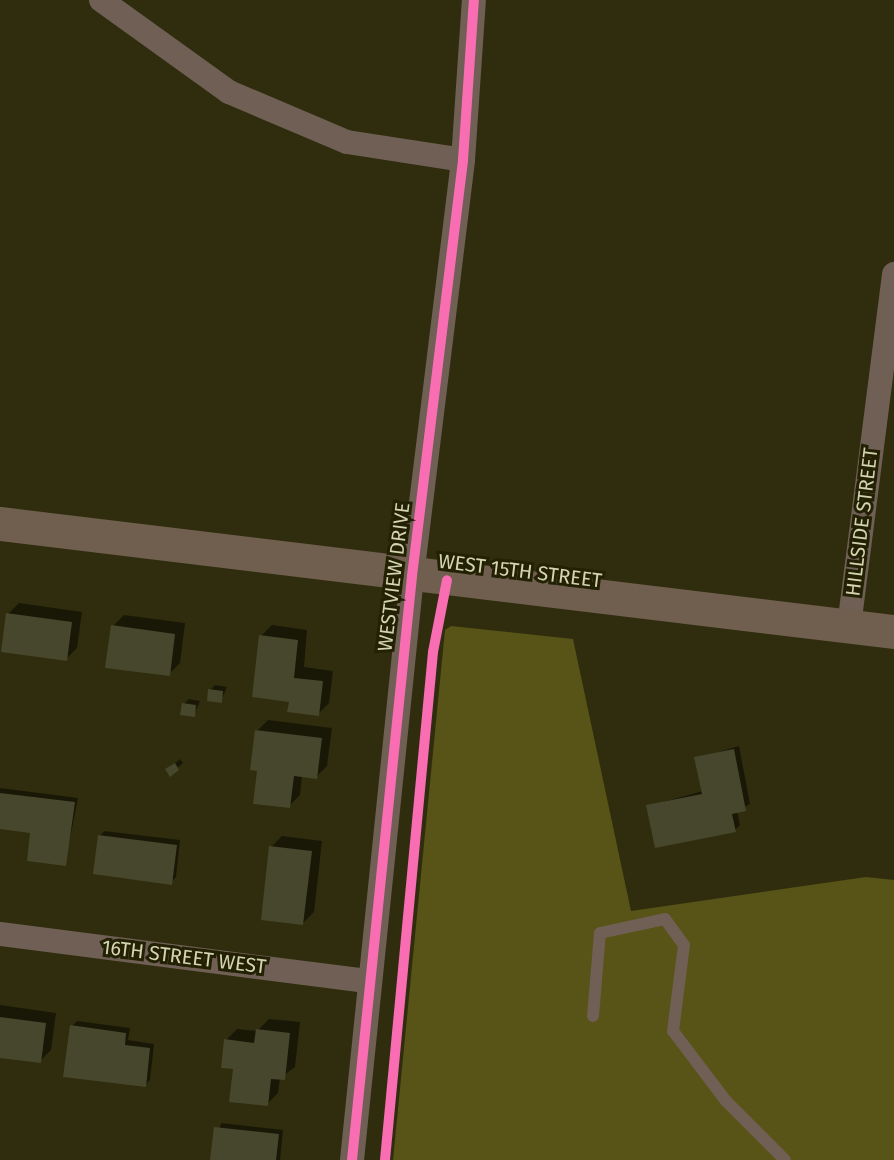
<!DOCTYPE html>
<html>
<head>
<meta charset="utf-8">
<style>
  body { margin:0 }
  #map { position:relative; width:894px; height:1160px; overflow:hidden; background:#302d0e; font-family:"Fira Sans",sans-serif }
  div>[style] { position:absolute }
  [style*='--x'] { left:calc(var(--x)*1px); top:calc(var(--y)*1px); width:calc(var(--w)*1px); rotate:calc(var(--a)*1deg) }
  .green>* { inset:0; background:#585317 }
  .shadow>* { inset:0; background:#0007 }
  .building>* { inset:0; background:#46472d }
  .lane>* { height:12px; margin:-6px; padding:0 6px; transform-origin:6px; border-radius:6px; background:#6f5f54 }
  .street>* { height:24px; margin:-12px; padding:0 12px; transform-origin:12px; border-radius:12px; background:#6f5f54 }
  .secondary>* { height:34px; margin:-17px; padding:0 17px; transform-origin:17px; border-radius:17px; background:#705f4f }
  .cycleway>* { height:10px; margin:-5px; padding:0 5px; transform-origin:5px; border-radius:5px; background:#f96db3 }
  span { translate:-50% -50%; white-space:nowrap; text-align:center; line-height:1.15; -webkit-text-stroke:6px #232104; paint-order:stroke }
  .street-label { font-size:20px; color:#d5d4b2 }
</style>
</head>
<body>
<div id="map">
  <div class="green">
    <div style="clip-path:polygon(451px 626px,573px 639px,631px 911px,866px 877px,894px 880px,894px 1160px,393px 1160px,445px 630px)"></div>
  </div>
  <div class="shadow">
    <div style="clip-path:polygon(19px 603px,82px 612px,77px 648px,66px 659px,8px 614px)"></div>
    <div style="clip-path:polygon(124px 615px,185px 623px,180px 663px,169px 674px,113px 626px)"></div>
    <div style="clip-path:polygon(272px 625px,307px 630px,304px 667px,333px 671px,329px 703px,318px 714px,291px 700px,261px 636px)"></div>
    <div style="clip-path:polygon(215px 685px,227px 687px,221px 701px,210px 690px)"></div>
    <div style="clip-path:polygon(189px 699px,200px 701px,194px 715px,184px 704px)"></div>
    <div style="clip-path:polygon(268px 720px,332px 728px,327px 766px,316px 777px,302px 775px,300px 795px,289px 806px,260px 769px,257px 731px)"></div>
    <div style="clip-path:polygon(739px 746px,750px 804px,737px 811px,740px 825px,735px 830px,648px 806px,703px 791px,697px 758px)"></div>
    <div style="clip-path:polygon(180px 759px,183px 763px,170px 774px,167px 770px)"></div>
    <div style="clip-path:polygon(0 788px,78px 798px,65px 864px,33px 831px,0 827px)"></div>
    <div style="clip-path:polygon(104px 831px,180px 840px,176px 877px,171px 882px,100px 836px)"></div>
    <div style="clip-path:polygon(282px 836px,322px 841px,314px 912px,303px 923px,271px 847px)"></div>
    <div style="clip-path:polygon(0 1005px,56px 1013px,51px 1050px,40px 1061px,0 1056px)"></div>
    <div style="clip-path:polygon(269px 1019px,300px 1022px,295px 1067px,280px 1078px,278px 1093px,267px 1104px,235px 1067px,226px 1040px,237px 1029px,257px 1031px)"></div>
    <div style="clip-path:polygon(77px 1021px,130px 1028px,128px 1040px,154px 1044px,150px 1080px,145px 1085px,72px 1026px)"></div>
    <div style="clip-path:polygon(221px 1123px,283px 1130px,280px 1160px,212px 1160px)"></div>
  </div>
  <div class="building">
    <div style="clip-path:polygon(6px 613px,72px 622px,67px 661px,1px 652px)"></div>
    <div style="clip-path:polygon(111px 625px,175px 634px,170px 676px,105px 668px)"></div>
    <div style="clip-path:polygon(259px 635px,298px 640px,294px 678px,323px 681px,319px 716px,287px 712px,289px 702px,252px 697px)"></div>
    <div style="clip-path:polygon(208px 689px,223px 691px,222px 703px,207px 701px)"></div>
    <div style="clip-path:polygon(182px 703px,196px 705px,195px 717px,180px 715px)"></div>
    <div style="clip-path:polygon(255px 730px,322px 738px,317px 779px,294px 776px,290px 808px,253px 804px,257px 771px,250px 770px)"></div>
    <div style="clip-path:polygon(734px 749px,746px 811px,732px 814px,736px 832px,655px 848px,646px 805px,702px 794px,694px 757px)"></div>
    <div style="clip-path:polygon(175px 763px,179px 770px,170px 777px,165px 769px)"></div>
    <div style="clip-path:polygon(0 793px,75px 802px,66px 866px,27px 861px,30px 833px,0 829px)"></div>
    <div style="clip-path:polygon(98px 835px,177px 845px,172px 885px,93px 874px)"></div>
    <div style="clip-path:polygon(269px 846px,312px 851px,303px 925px,261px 920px)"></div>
    <div style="clip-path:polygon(0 1017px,46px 1023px,41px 1063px,0 1058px)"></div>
    <div style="clip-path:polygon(70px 1025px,126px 1033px,125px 1045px,150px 1048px,146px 1087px,63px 1077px)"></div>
    <div style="clip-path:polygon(256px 1029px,290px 1033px,285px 1080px,271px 1079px,268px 1106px,229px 1102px,233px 1069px,221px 1068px,224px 1039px,254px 1043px)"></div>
    <div style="clip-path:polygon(214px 1127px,279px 1134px,276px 1160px,210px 1160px)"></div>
  </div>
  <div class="lane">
    <div style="--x:593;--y:1016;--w:83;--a:-85.2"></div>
    <div style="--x:600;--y:933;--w:66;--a:-12.2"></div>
    <div style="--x:665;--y:919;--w:32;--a:54"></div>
    <div style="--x:684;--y:945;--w:87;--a:97.3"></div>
    <div style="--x:673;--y:1031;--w:88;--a:52.9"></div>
    <div style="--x:726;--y:1101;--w:83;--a:45"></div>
  </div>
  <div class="street">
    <div style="--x:101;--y:0;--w:158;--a:35.7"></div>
    <div style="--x:229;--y:92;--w:128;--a:23"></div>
    <div style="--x:347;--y:142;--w:117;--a:8.8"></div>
    <div style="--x:849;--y:626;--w:355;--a:-82.7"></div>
    <div style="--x:0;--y:934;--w:372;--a:7.3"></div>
    <div style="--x:352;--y:1160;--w:587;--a:-84.13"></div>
    <div style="--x:412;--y:576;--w:419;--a:-83"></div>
    <div style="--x:463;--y:160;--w:160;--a:-86.1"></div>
  </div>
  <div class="secondary">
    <div style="--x:0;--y:524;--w:900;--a:6.89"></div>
  </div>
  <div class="cycleway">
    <div style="--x:352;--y:1160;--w:587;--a:-84.13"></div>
    <div style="--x:412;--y:576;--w:419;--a:-83"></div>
    <div style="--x:463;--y:160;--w:160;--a:-86.1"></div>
    <div style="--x:385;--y:1160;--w:510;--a:-84.6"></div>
    <div style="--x:433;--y:652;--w:73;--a:-79"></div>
  </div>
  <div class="street-label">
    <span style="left:862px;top:522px;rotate:-83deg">HILLSIDE STREET</span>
    <span style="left:520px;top:571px;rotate:7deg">WEST 15TH STREET</span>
    <span style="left:394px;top:577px;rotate:-83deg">WESTVIEW DRIVE</span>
    <span style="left:184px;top:957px;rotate:7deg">16TH STREET WEST</span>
  </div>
</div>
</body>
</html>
